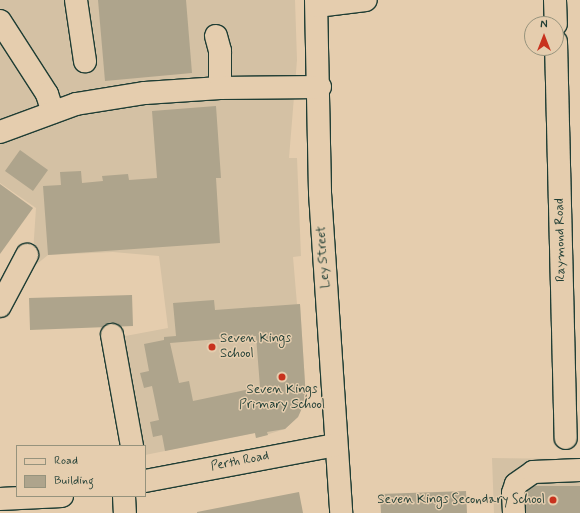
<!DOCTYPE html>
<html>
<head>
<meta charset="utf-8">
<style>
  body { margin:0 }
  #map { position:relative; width:580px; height:513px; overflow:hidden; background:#e5cdae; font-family:Mynerve,sans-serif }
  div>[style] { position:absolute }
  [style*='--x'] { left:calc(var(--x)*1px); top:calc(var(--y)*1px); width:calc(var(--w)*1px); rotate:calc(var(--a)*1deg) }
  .built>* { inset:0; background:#d4c1a4 }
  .building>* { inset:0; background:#aea48c }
  .roads { filter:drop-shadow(1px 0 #1f3d34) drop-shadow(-1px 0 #1f3d34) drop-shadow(0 1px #1f3d34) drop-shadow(0 -1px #1f3d34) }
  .minor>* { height:22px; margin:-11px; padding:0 11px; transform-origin:11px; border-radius:11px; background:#e5cdae }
  .dots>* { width:11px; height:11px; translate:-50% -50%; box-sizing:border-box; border:2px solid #e5cdae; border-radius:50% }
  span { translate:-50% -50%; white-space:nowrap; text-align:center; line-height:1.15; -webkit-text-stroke:3px #e5cdae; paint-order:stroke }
  .street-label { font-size:13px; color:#1f3d34 }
  .poi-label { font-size:13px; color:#1f3d34 }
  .left { translate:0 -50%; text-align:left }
  .right { translate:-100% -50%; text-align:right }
  .legend { position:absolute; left:16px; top:445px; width:130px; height:52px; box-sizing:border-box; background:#e5cdae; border:1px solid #96937d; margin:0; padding:5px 7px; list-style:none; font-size:12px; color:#1f3d34 }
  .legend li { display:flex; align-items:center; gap:8px; height:20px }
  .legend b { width:20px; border:1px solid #96937d }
  .north { position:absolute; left:524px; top:16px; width:40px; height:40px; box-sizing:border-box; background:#e5cdae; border:1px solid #96937d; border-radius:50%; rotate:0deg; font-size:11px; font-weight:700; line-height:16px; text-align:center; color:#1f3d34 }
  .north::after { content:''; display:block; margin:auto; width:14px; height:18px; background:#c8321e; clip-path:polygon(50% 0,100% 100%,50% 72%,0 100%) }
</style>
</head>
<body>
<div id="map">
  <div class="built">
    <div style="clip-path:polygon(0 0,295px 0,297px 60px,289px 158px,297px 158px,301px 256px,293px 257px,297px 304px,300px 304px,306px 399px,298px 417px,285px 429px,256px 438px,255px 433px,145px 455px,120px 337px,168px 328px,159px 256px,113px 252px,48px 255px,32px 268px,36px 208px,0 183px)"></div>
    <div style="clip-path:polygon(492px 458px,580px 459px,580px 513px,494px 513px)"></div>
  </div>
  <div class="building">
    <div style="clip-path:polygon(98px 0,186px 0,192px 73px,105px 81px)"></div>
    <div style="clip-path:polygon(216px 106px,221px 178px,216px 178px,220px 243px,48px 255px,43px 186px,61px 185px,60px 172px,81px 171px,82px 183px,103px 181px,102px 176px,128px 174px,129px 180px,157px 178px,152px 111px)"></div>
    <div style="clip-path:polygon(20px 150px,48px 170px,33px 191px,5px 171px)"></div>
    <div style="clip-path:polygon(0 184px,33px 208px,0 254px)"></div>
    <div style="clip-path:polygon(132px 295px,133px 326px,30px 330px,29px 298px)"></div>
    <div style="clip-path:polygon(evenodd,214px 300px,215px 310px,300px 304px,306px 399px,298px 417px,285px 429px,267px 432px,268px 435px,256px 438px,255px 433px,165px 451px,162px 435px,153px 437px,150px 422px,159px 420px,152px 386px,144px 388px,140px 373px,149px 371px,144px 344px,164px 340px,164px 337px,176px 336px,173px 303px,214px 300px,256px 336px,260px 387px,193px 401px,189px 381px,179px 383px,170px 343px,256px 336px)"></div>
    <div style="clip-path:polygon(525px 486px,580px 486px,580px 513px,525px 513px)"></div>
    <div style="clip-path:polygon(466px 491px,467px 513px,381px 513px,380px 494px)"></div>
    <div style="clip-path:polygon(299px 492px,303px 513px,197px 513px,197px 512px)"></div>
  </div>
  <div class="roads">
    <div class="minor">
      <div style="--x:76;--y:0;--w:62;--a:81.6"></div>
      <div style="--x:316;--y:0;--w:193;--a:88.8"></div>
      <div style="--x:320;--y:193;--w:321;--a:86.2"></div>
      <div style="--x:555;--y:0;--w:24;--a:88"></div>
      <div style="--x:317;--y:6;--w:49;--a:-7"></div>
      <div style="--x:0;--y:21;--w:87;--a:57.2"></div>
      <div style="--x:47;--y:94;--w:19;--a:72"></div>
      <div style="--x:216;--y:36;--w:16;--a:75"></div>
      <div style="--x:220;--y:51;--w:37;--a:90"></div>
      <div style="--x:556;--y:42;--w:396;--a:88.6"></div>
      <div style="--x:0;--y:132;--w:81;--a:-20.2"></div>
      <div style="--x:76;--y:104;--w:70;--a:-9.1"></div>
      <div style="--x:145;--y:93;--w:75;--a:-3.8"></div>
      <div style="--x:220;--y:88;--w:100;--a:-0.6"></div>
      <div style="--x:0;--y:306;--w:58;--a:-62.1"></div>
      <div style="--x:112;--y:335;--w:113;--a:79.8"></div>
      <div style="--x:145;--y:481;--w:193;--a:-10.7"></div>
      <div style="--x:124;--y:496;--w:17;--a:87"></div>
      <div style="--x:0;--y:499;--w:62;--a:-2.8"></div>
      <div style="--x:514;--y:513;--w:20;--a:-93"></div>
      <div style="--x:513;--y:493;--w:9;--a:-72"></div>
      <div style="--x:516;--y:484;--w:21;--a:-35"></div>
      <div style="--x:533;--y:472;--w:47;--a:-2.4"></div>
    </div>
  </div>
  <div class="dots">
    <div style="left:212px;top:347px;background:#c8321e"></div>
    <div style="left:282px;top:377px;background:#c8321e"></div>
    <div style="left:553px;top:500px;background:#c8321e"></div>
  </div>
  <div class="street-label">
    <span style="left:561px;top:240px;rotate:-91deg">Raymond Road</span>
    <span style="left:324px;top:257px;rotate:-94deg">Ley Street</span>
    <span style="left:240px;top:462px;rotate:-11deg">Perth Road</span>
  </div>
  <div class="poi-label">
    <span class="left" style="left:220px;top:347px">Seven Kings<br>School</span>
    <span style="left:282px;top:398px">Seven Kings<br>Primary School</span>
    <span class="right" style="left:545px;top:500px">Seven Kings Secondary School</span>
  </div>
  <ul class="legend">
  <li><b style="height:5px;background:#e5cdae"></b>Road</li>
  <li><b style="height:11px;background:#aea48c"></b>Building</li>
  </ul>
  <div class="north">N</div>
</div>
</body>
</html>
